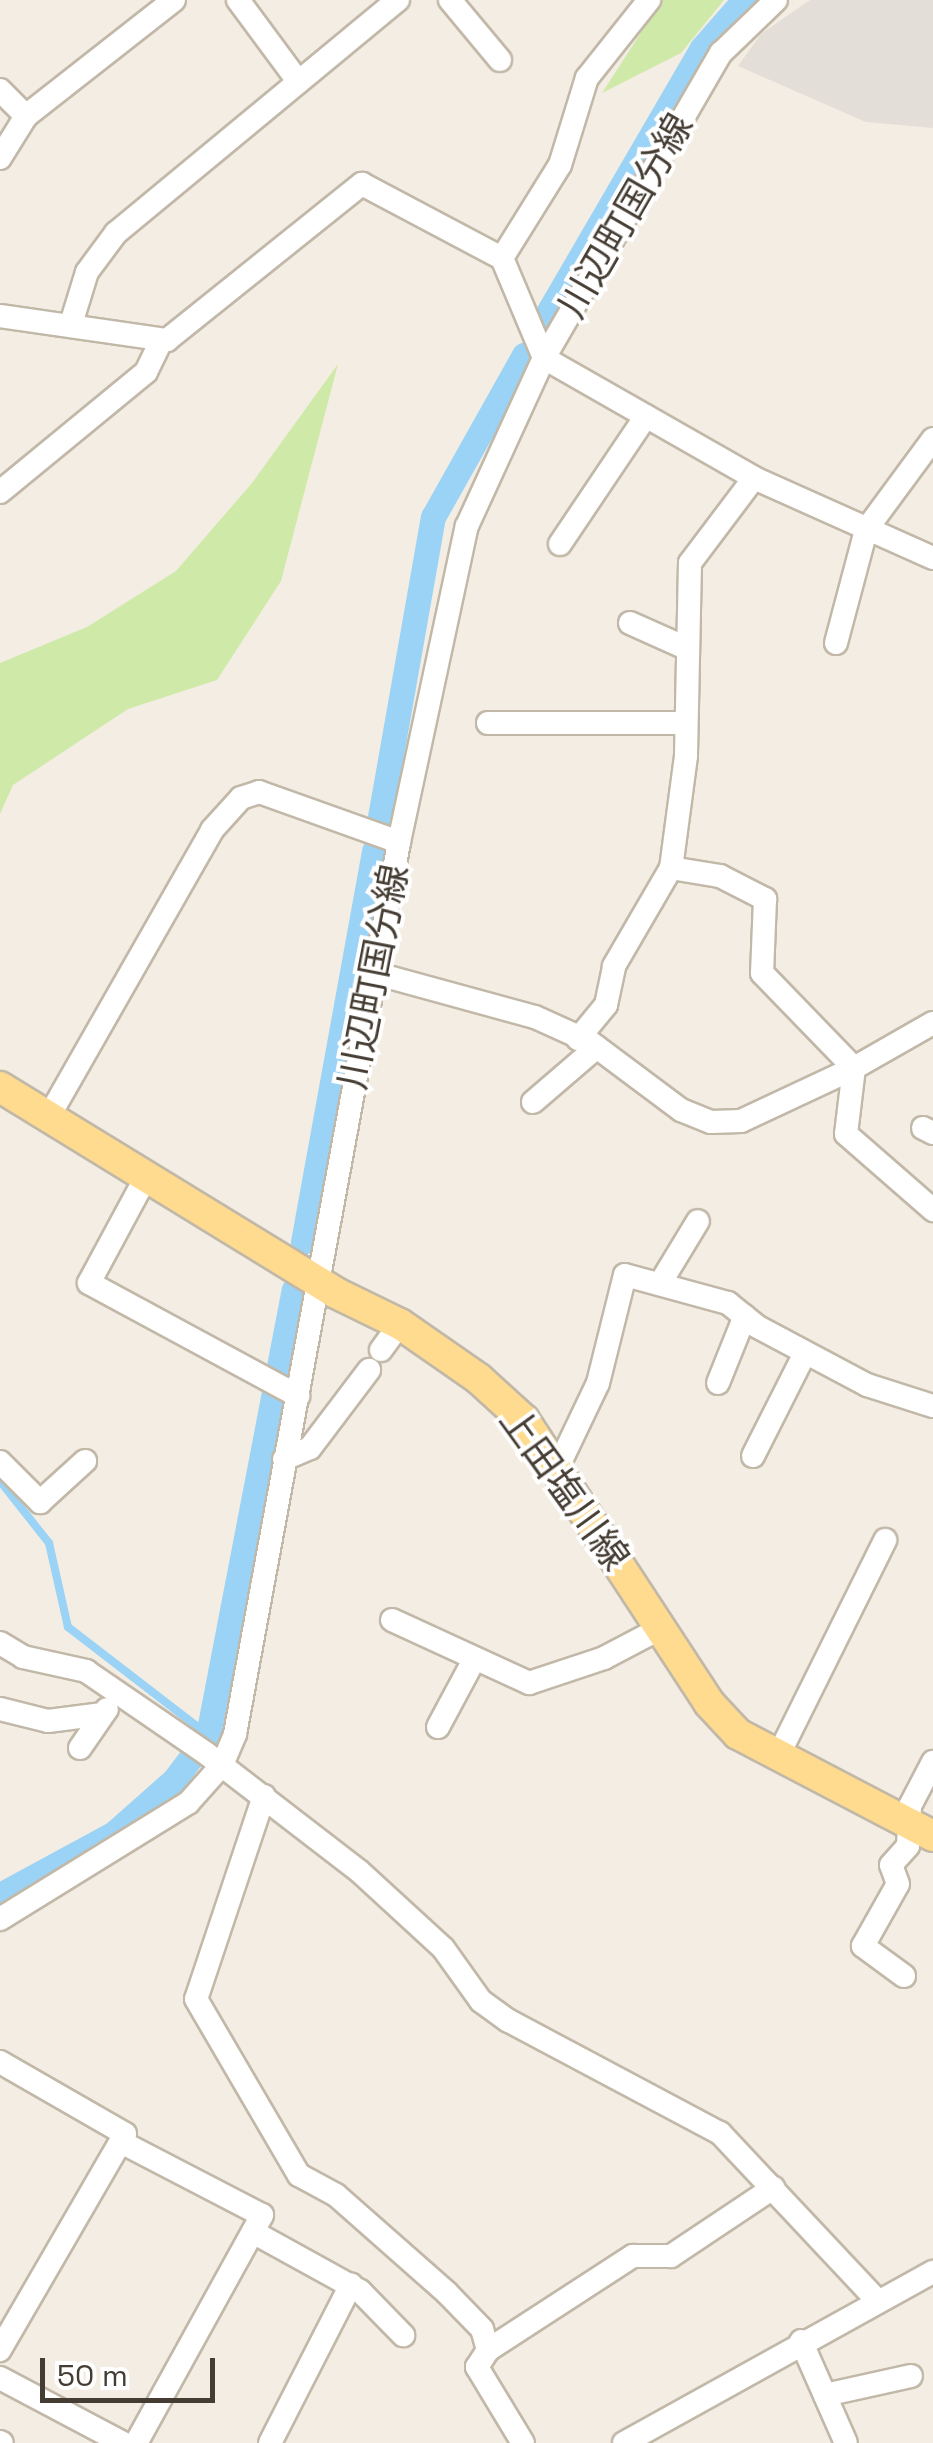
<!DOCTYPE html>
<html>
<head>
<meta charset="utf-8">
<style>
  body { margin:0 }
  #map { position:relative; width:933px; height:2443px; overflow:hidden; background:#f3ede3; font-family:"Space Grotesk","Noto Sans JP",sans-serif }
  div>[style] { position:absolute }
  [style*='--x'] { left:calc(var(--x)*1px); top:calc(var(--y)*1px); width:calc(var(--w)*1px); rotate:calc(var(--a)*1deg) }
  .industrial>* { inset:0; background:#e4ded8 }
  .green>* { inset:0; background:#cfeaa8 }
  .stream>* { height:8px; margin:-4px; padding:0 4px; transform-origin:4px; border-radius:4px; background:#9ad3f5 }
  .canal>* { height:25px; margin:-12.5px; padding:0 12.5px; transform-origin:12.5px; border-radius:12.5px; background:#9ad3f5 }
  .roads { filter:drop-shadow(2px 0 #c2b8a8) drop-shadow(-2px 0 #c2b8a8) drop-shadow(0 2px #c2b8a8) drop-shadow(0 -2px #c2b8a8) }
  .minor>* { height:22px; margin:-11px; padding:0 11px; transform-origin:11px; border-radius:11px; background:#fff }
  .major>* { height:30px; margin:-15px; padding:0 15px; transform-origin:15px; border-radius:15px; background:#ffdb90 }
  span { translate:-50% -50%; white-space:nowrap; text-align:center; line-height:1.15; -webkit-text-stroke:8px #fff; paint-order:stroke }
  .street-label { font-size:38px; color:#453d33 }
  .scale { position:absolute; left:40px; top:2358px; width:175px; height:45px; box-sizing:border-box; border:5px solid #453d33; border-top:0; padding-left:12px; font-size:30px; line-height:35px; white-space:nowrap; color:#453d33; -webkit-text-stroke:8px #fff; paint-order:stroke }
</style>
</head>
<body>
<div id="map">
  <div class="industrial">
    <div style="clip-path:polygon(810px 0,933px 0,933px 128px,866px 122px,738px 66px,761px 34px)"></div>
  </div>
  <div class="green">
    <div style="clip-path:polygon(662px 0,724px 0,681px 53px,602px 93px)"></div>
    <div style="clip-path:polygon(338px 364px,281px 581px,217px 680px,128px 709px,13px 785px,0 814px,0 663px,87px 627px,176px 571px,252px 483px)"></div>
  </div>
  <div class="stream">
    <div style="--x:0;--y:1481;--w:79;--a:51.7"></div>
    <div style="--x:49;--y:1543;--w:86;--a:77.3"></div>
    <div style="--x:68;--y:1627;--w:177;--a:37.6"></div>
  </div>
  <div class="canal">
    <div style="--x:546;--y:316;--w:310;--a:-59.8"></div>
    <div style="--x:702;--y:48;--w:64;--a:-48.8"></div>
    <div style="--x:380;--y:817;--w:305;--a:-80"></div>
    <div style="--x:433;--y:517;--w:186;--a:-60.7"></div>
    <div style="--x:303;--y:1242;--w:398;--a:-79.7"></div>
    <div style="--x:0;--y:1895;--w:130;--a:-28.5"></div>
    <div style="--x:114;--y:1833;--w:80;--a:-41.5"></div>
    <div style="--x:174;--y:1780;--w:56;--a:-52.9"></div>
    <div style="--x:208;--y:1735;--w:453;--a:-79.1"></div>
  </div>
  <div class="roads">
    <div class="minor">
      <div style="--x:238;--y:0;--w:101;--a:53.5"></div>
      <div style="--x:450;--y:0;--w:78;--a:50.2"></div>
      <div style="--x:0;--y:90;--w:37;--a:45"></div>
      <div style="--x:0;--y:158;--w:49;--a:-58.2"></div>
      <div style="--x:26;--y:116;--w:188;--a:-38.1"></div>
      <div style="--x:502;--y:258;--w:110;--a:-58.1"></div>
      <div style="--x:560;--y:165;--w:91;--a:-72.8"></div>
      <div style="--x:587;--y:78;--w:100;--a:-51.5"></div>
      <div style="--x:0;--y:316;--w:169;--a:8.2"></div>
      <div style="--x:167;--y:340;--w:250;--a:-38.7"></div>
      <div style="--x:362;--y:184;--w:158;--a:27.9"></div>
      <div style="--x:502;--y:258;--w:108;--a:67.2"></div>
      <div style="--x:544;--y:358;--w:242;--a:29.7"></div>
      <div style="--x:754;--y:478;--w:196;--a:24.1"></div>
      <div style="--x:71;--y:324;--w:54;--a:-72.9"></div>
      <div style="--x:87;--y:272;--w:49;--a:-53.4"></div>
      <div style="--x:116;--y:233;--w:366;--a:-39.6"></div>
      <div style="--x:754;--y:478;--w:106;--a:127"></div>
      <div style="--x:690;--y:563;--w:193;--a:91.2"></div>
      <div style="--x:686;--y:756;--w:113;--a:97.6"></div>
      <div style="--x:671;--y:868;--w:50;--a:9.3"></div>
      <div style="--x:720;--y:876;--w:51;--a:27.1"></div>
      <div style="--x:765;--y:899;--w:74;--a:92.3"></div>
      <div style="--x:762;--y:973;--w:132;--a:45.9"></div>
      <div style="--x:854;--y:1068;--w:91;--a:-29.7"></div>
      <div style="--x:0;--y:492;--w:189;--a:-39.4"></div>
      <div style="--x:146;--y:372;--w:34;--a:-64"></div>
      <div style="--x:560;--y:544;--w:154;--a:-56.1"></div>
      <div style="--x:630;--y:623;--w:61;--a:24.1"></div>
      <div style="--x:836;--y:643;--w:117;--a:-75.1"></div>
      <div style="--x:866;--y:530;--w:113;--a:-53.6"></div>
      <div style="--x:488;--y:723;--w:197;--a:0"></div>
      <div style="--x:374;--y:973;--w:167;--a:15.3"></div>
      <div style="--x:535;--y:1017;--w:60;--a:24.4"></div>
      <div style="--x:590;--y:1042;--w:114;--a:36.8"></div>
      <div style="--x:681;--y:1110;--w:32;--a:22"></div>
      <div style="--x:711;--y:1122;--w:30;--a:-2"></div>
      <div style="--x:741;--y:1121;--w:125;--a:-25.1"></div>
      <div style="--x:578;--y:1039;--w:44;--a:-50.5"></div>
      <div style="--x:606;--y:1005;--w:40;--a:-78"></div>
      <div style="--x:614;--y:966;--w:113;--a:-59.8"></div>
      <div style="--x:854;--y:1068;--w:66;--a:96.9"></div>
      <div style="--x:846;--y:1134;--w:116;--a:41.1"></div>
      <div style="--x:533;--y:1102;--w:84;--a:-40.7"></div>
      <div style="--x:48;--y:1118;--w:331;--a:-60.3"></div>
      <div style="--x:212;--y:830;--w:43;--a:-47.8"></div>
      <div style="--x:241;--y:798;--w:19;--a:-18"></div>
      <div style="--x:259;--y:792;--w:149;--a:19.7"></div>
      <div style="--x:923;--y:1128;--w:11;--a:27"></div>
      <div style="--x:145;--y:1179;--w:118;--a:118.3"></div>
      <div style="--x:89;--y:1283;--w:238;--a:28.4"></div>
      <div style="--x:661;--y:1282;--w:71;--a:-58.8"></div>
      <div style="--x:381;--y:1350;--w:32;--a:-54"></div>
      <div style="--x:718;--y:1383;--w:72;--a:-68.1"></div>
      <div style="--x:753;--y:1456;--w:115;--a:-63.2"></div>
      <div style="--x:284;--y:1459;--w:28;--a:-23"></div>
      <div style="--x:310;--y:1448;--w:98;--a:-52.9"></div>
      <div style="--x:0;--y:1462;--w:57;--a:45"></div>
      <div style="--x:40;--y:1502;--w:61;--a:-42.3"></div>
      <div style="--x:557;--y:1469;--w:95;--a:-64.5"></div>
      <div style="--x:598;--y:1383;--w:111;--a:-76"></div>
      <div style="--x:625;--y:1275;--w:107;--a:15.2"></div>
      <div style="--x:728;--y:1303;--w:36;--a:39"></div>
      <div style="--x:756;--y:1326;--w:126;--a:28"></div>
      <div style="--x:867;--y:1385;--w:69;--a:17.7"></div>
      <div style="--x:392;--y:1620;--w:151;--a:24.7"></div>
      <div style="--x:529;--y:1683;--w:79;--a:-18.4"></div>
      <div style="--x:604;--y:1658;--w:64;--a:-27.8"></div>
      <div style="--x:0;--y:1643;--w:27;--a:31"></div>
      <div style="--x:23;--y:1657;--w:65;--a:12.5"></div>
      <div style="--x:86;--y:1671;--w:147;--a:34.4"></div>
      <div style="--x:207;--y:1754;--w:192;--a:37.6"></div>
      <div style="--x:359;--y:1871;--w:114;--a:42.5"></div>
      <div style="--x:443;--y:1948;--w:65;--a:54.4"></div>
      <div style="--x:481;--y:2001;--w:34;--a:36"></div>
      <div style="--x:509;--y:2021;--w:239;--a:28"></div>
      <div style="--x:720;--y:2133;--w:229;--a:46.8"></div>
      <div style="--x:0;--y:1709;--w:49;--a:14"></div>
      <div style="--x:48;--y:1721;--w:55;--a:-7.3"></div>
      <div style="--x:438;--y:1727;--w:76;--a:-61.8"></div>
      <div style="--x:80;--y:1748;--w:47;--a:-55.3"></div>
      <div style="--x:779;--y:1754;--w:239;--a:-63.6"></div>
      <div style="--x:264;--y:1796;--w:214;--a:108.5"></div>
      <div style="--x:196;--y:1999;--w:204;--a:59.7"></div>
      <div style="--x:299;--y:2175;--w:42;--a:28.4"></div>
      <div style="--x:336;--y:2195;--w:148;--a:41.4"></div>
      <div style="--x:447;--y:2293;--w:50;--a:45.8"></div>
      <div style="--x:482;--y:2329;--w:22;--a:74"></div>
      <div style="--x:0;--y:1919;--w:221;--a:-31.7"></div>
      <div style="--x:188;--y:1803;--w:51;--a:-48.2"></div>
      <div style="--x:222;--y:1765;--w:34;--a:-67"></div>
      <div style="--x:235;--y:1734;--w:907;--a:-79.58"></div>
      <div style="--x:399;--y:842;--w:323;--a:-77.9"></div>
      <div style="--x:467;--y:526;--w:185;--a:-65.4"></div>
      <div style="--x:544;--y:358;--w:353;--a:-59.9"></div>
      <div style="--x:721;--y:53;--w:76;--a:-43.9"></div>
      <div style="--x:904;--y:1976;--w:51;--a:-143.8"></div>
      <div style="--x:863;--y:1946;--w:71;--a:-60.6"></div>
      <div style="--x:898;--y:1884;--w:20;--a:-110"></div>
      <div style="--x:891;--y:1865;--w:25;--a:-48"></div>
      <div style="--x:908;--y:1846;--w:40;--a:-87.1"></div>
      <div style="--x:910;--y:1806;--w:50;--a:-62.4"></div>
      <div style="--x:0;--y:2062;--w:144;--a:29.9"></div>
      <div style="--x:125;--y:2134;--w:250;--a:120.1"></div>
      <div style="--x:121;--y:2142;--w:159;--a:27.4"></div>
      <div style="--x:262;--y:2215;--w:260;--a:118.9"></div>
      <div style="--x:253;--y:2232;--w:122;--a:28.9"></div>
      <div style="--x:360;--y:2291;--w:62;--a:45.7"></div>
      <div style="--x:801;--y:2341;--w:111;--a:66.2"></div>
      <div style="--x:0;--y:2378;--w:139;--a:27.9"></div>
      <div style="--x:825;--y:2395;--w:88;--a:-12.5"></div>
      <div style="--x:0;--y:2442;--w:2;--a:27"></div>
      <div style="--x:270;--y:2443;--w:178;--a:-62.9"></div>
      <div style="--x:523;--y:2443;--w:89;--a:-121.2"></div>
      <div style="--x:477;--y:2367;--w:20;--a:-57"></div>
      <div style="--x:488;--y:2350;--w:173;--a:-33"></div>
      <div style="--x:633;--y:2256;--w:38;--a:0"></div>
      <div style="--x:671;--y:2256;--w:123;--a:-33.7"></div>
      <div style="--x:624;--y:2443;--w:353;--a:-29"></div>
    </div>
    <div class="major">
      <div style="--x:0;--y:1087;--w:392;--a:31.5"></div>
      <div style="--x:334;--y:1292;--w:73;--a:25.9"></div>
      <div style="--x:400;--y:1324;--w:96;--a:34.8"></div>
      <div style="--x:479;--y:1379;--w:61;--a:42.3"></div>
      <div style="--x:524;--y:1420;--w:338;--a:56.8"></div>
      <div style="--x:709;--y:1703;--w:42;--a:46.9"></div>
      <div style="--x:738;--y:1734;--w:220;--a:27.6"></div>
    </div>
  </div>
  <div class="street-label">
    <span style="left:626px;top:216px;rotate:-60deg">川辺町国分線</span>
    <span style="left:374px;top:977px;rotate:-79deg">川辺町国分線</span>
    <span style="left:564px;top:1489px;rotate:54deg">上田塩川線</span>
  </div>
  <div class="scale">50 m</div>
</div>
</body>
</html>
